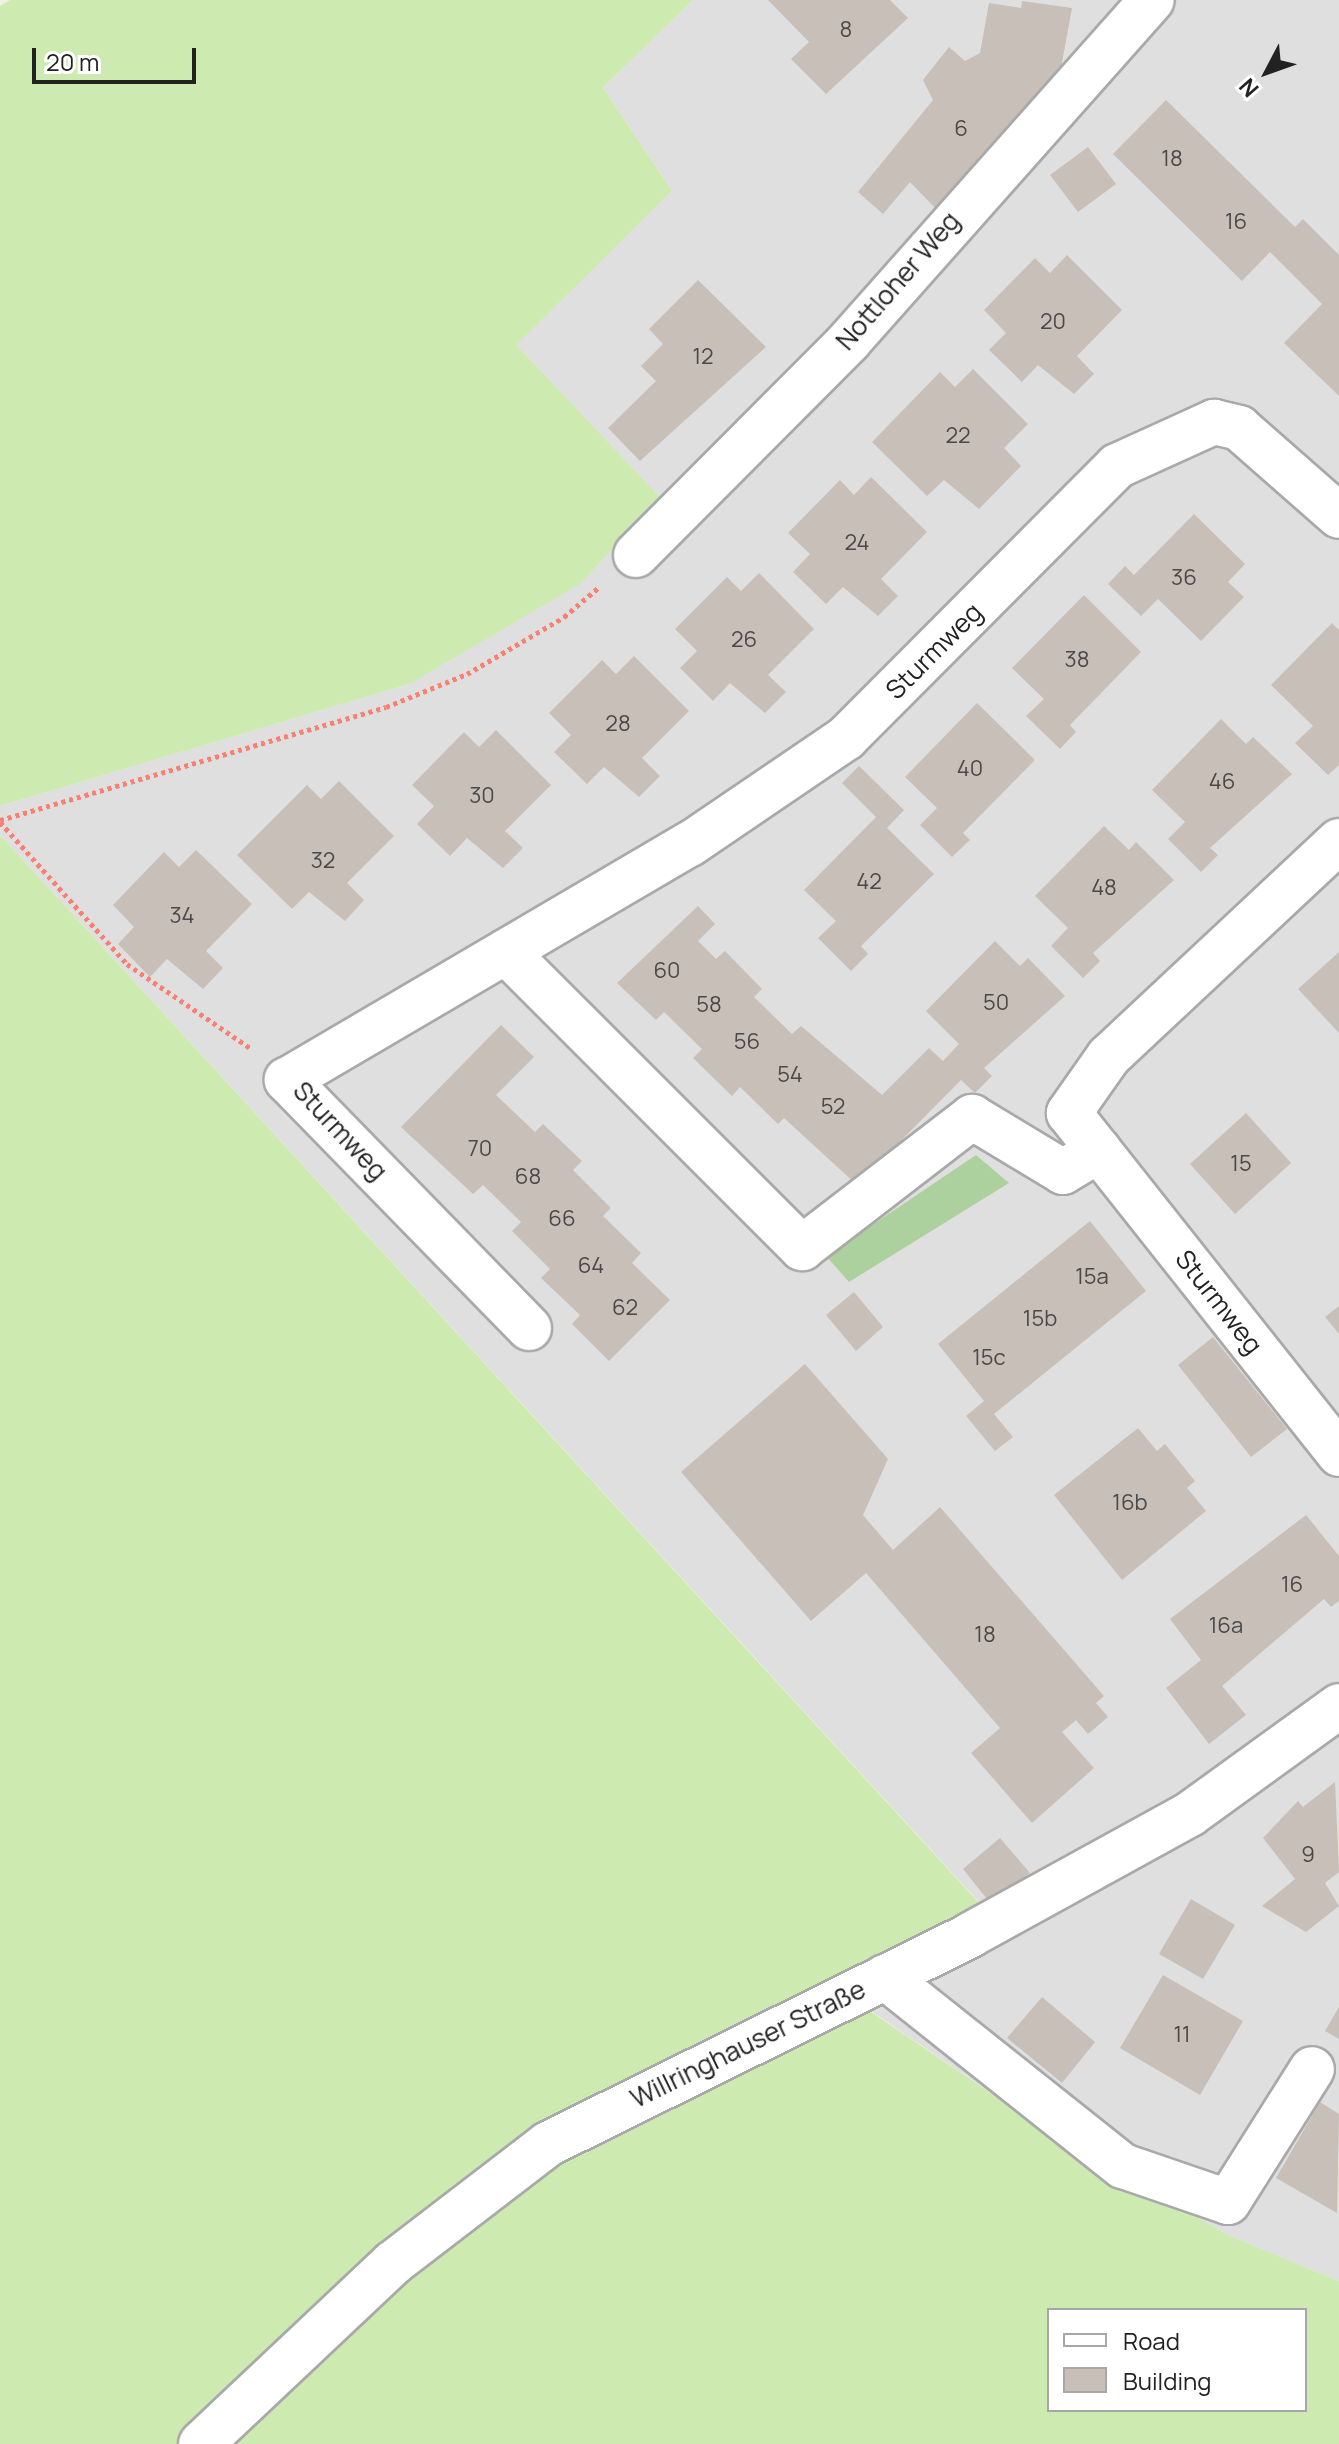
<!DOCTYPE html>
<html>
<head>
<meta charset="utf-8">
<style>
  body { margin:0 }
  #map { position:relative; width:1339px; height:2444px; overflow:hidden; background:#f2efe9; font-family:Manrope,sans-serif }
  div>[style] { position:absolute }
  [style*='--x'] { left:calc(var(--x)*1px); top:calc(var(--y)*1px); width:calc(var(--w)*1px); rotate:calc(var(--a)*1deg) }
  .residential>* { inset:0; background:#e0dfdf }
  .grass>* { inset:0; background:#cdebb0 }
  .forest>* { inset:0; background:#add19e }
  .building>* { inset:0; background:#c7bfb8 }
  .path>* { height:5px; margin-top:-2.5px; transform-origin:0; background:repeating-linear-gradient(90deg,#fa8072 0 4px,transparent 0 8px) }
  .roads { filter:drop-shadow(2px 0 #a9a9a9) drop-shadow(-2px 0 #a9a9a9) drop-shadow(0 2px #a9a9a9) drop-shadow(0 -2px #a9a9a9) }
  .minor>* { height:44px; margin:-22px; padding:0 22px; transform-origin:22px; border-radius:22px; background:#fff }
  span { translate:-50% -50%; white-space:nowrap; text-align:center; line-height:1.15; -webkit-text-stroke:7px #fff; paint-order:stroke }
  .number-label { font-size:22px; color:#4b4948 }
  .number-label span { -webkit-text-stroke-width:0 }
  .street-label { font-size:26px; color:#222 }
  .legend { position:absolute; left:1047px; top:2308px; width:260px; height:104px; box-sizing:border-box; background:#fff; border:2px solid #a7a7a7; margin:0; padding:10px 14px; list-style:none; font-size:24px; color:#222 }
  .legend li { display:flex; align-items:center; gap:16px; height:40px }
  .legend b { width:40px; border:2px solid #a7a7a7 }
  .north { position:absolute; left:1227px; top:32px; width:80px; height:80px; -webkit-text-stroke:6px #fff; paint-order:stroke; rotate:229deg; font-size:22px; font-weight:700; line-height:32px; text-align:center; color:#222 }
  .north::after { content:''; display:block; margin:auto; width:28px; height:36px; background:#222; clip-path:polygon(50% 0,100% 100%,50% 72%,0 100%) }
  .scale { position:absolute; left:32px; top:48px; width:164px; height:36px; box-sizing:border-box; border:4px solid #222; border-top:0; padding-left:10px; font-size:24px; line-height:28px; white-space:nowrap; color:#222; -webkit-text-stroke:6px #fff; paint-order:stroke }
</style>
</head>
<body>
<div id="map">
  <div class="residential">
    <div style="clip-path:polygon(693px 0,1339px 0,1339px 2281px,1228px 2235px,1052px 2135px,836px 1987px,980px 1903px,0 835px,0 806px,409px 684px,660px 497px,515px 345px,672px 191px,603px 88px)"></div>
  </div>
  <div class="grass">
    <div style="clip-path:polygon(10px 0,693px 0,603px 88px,672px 191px,516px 345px,660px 497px,580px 584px,409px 684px,0 806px,0 6px)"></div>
    <div style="clip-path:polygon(evenodd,0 835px,980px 1904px,836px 1988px,1052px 2135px,1228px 2235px,1339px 2281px,1339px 2444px,0 2444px,0 835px,1049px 2310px,1305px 2310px,1305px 2410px,1049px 2410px,1049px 2310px)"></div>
  </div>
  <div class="forest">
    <div style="clip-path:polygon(976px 1155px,1009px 1183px,849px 1282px,826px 1256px)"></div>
  </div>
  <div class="building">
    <div style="clip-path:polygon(768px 0,890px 0,908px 18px,826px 94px,791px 59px,809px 42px)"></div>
    <div style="clip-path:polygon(1022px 1px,1072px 8px,1061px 68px,940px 213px,910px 182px,883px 214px,858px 192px,933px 100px,923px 80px,949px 47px,965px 61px,980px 53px,989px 3px,1021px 8px)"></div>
    <div style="clip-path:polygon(1166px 100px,1295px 227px,1303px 219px,1339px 255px,1339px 396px,1284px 343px,1322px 304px,1270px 252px,1242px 281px,1113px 154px)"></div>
    <div style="clip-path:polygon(1088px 147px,1116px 184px,1078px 212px,1050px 175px)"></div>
    <div style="clip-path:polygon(1067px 255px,1122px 310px,1077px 356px,1094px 374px,1074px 394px,1038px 365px,1022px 382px,989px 350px,1006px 333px,984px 310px,1035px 258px,1050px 273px)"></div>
    <div style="clip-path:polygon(698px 280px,766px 347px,640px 461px,608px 428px,656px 381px,641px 366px,663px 344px,649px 329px)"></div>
    <div style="clip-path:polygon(973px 369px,1028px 424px,1004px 448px,1021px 466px,979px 509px,944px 480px,927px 496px,872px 442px,940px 372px,955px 387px)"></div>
    <div style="clip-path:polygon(871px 477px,927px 532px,881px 579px,898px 596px,878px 616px,843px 587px,826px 604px,793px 572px,810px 554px,788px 533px,840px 480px,854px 495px)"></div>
    <div style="clip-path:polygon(1194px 514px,1245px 564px,1228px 582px,1244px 597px,1201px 641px,1158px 599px,1141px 616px,1108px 584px,1125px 566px,1134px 575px)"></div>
    <div style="clip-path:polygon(759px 573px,814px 629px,768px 675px,786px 692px,765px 713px,730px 683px,713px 701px,680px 668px,697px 651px,675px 629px,727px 577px,741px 591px)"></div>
    <div style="clip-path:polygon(1084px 595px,1141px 652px,1070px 725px,1076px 732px,1060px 749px,1026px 716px,1044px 699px,1012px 668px)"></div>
    <div style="clip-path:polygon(1332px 623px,1339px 630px,1339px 765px,1328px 775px,1295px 743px,1313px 726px,1271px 685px)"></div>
    <div style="clip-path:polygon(634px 656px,689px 711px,642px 758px,660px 776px,639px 797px,604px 767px,587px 784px,554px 752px,571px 735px,549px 713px,602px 660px,616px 674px)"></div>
    <div style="clip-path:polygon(977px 703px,1035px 760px,963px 833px,970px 840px,952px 857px,920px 825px,937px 808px,905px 777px)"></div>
    <div style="clip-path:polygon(1221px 719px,1246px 744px,1253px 737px,1292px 774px,1210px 848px,1218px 855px,1201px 872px,1168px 839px,1185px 822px,1152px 790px)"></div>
    <div style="clip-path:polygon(496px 730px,551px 785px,505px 831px,523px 848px,503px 868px,467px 838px,450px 856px,417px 824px,434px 806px,412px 785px,464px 732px,479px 747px)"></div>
    <div style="clip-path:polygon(859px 766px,904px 810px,887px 828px,934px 874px,861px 946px,868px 954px,851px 971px,818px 938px,836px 921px,804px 890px,876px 817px,842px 783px)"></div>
    <div style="clip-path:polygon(339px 781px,394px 836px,347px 883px,364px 900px,345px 921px,309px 892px,292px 909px,237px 855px,307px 785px,321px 799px)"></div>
    <div style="clip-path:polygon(1104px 826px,1129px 850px,1136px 842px,1174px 880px,1093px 953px,1100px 961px,1083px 978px,1051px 946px,1068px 928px,1035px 896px)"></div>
    <div style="clip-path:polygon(196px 850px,252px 904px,206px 951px,223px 968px,203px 989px,167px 959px,150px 977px,118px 944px,134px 927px,113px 905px,164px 852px,179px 867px)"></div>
    <div style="clip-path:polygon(698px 906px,715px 924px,698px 941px,716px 959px,725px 951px,762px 989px,754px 997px,792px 1034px,801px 1026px,882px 1095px,929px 1048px,943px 1061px,959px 1044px,926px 1011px,995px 941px,1020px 966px,1028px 958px,1065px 996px,984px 1068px,992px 1076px,975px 1093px,961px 1080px,857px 1185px,784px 1118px,778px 1124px,740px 1087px,732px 1096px,693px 1058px,702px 1049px,664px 1012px,656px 1020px,617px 983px)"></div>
    <div style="clip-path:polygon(1339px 952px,1339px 1033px,1298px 989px)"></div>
    <div style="clip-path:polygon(501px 1025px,534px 1057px,496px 1095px,535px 1132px,543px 1124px,582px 1161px,573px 1170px,611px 1208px,603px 1216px,641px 1253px,632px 1263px,670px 1300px,609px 1361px,572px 1324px,580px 1315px,541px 1278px,550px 1269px,512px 1231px,521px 1222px,483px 1185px,473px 1194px,401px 1127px)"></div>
    <div style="clip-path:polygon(1246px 1113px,1291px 1163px,1235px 1214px,1190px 1164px)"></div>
    <div style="clip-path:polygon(1090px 1221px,1146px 1291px,994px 1414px,1013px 1437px,995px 1451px,966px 1416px,984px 1401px,938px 1344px)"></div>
    <div style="clip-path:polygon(854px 1292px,883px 1327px,856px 1351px,826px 1315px)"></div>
    <div style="clip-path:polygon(1339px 1306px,1339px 1334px,1325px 1317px)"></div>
    <div style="clip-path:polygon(1213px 1337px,1287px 1429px,1251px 1457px,1178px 1365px)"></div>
    <div style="clip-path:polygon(805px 1364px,888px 1459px,863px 1515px,893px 1550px,940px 1507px,1104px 1696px,1096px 1703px,1108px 1717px,1088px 1734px,1076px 1720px,1062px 1732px,1094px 1768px,1032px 1823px,971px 1753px,1000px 1728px,866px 1573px,811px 1621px,681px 1472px)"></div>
    <div style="clip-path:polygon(1138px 1428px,1157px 1451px,1165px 1444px,1195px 1481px,1187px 1488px,1206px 1511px,1122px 1580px,1054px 1495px)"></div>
    <div style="clip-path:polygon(1306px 1515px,1339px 1556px,1339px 1601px,1331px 1607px,1324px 1599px,1222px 1686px,1246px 1715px,1209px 1744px,1166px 1688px,1201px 1660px,1170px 1619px)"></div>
    <div style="clip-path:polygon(1335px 1782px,1339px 1872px,1325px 1883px,1339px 1906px,1306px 1932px,1262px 1906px,1295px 1879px,1263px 1838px,1298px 1801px,1303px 1807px)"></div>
    <div style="clip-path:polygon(1000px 1838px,1030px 1873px,991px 1904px,963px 1869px)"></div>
    <div style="clip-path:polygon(1191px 1899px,1235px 1925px,1203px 1979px,1159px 1954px)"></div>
    <div style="clip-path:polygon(1163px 1975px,1243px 2021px,1200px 2095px,1120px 2048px)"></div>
    <div style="clip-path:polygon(1042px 1997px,1095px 2042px,1062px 2083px,1007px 2038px)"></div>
    <div style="clip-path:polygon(1339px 2007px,1339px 2039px,1325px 2031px)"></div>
    <div style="clip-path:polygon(1320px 2102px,1339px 2114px,1337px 2213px,1276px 2178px)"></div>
  </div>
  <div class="path">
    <div style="--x:0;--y:820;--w:402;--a:-16.3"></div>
    <div style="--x:386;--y:707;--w:87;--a:-22.2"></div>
    <div style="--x:467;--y:674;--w:113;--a:-30.4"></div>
    <div style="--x:564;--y:617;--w:45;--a:-40.5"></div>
    <div style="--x:0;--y:822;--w:191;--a:48.2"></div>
    <div style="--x:127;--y:964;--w:149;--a:34.3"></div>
  </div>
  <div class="roads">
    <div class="minor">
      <div style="--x:636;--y:555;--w:302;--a:-45.1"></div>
      <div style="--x:849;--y:341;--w:456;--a:-48.4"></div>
      <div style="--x:1339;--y:841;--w:315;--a:136.9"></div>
      <div style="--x:1109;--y:1056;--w:70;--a:125.1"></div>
      <div style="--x:1069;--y:1113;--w:435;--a:51.6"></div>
      <div style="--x:506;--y:952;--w:419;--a:45"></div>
      <div style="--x:802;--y:1248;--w:215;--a:-37.6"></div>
      <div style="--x:972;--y:1117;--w:106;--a:31.1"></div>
      <div style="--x:1063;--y:1172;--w:42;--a:-31.4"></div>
      <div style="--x:529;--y:1328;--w:347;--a:-134.3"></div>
      <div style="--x:287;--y:1080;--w:467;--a:-30.4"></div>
      <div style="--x:690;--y:844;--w:189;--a:-34.2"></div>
      <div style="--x:846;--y:738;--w:384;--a:-45.1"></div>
      <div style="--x:1117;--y:466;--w:107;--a:-24.4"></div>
      <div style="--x:1214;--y:422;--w:26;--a:13"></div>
      <div style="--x:1239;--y:428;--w:133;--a:41.3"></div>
      <div style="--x:885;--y:1977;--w:304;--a:38.5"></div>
      <div style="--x:1123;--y:2166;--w:111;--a:18.9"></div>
      <div style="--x:1228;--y:2202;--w:157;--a:-57.7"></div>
      <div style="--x:201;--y:2444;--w:264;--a:-43.3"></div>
      <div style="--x:393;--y:2263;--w:195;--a:-37.5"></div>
      <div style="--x:548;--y:2144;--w:471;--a:-26.3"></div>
      <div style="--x:970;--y:1935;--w:251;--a:-28.8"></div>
      <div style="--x:1190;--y:1814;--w:184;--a:-35.9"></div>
    </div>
  </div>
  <div class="number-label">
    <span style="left:846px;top:30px">8</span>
    <span style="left:961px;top:129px">6</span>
    <span style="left:1172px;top:159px">18</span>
    <span style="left:1236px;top:222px">16</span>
    <span style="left:1053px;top:322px">20</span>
    <span style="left:703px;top:357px">12</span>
    <span style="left:958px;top:436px">22</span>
    <span style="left:857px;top:543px">24</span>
    <span style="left:1184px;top:578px">36</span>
    <span style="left:744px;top:640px">26</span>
    <span style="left:1077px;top:660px">38</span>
    <span style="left:618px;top:724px">28</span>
    <span style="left:970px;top:769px">40</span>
    <span style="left:1222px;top:782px">46</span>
    <span style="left:482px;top:796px">30</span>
    <span style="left:323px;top:861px">32</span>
    <span style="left:869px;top:882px">42</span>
    <span style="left:1104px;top:888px">48</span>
    <span style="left:182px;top:916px">34</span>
    <span style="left:667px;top:971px">60</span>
    <span style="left:996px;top:1003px">50</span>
    <span style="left:709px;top:1005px">58</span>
    <span style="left:747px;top:1042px">56</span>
    <span style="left:790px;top:1075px">54</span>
    <span style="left:833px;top:1107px">52</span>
    <span style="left:480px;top:1149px">70</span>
    <span style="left:1241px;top:1164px">15</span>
    <span style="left:528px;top:1177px">68</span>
    <span style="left:562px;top:1219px">66</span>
    <span style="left:591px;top:1266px">64</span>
    <span style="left:1092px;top:1277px">15a</span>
    <span style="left:625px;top:1308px">62</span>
    <span style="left:1040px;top:1319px">15b</span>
    <span style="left:989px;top:1358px">15c</span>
    <span style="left:1130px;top:1503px">16b</span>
    <span style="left:1292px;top:1585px">16</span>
    <span style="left:1226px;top:1626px">16a</span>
    <span style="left:985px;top:1635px">18</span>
    <span style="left:1308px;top:1855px">9</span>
    <span style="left:1182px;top:2035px">11</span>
  </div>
  <div class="street-label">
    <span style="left:898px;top:281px;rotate:-49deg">Nottloher Weg</span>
    <span style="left:934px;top:651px;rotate:-45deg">Sturmweg</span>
    <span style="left:340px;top:1131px;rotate:47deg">Sturmweg</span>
    <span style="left:1219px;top:1302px;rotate:52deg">Sturmweg</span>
    <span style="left:748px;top:2044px;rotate:-26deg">Willringhauser Straße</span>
  </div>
  <ul class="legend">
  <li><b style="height:10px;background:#fff"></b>Road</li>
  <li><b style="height:22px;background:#c7bfb8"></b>Building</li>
  </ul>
  <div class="north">N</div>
  <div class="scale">20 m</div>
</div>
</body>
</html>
